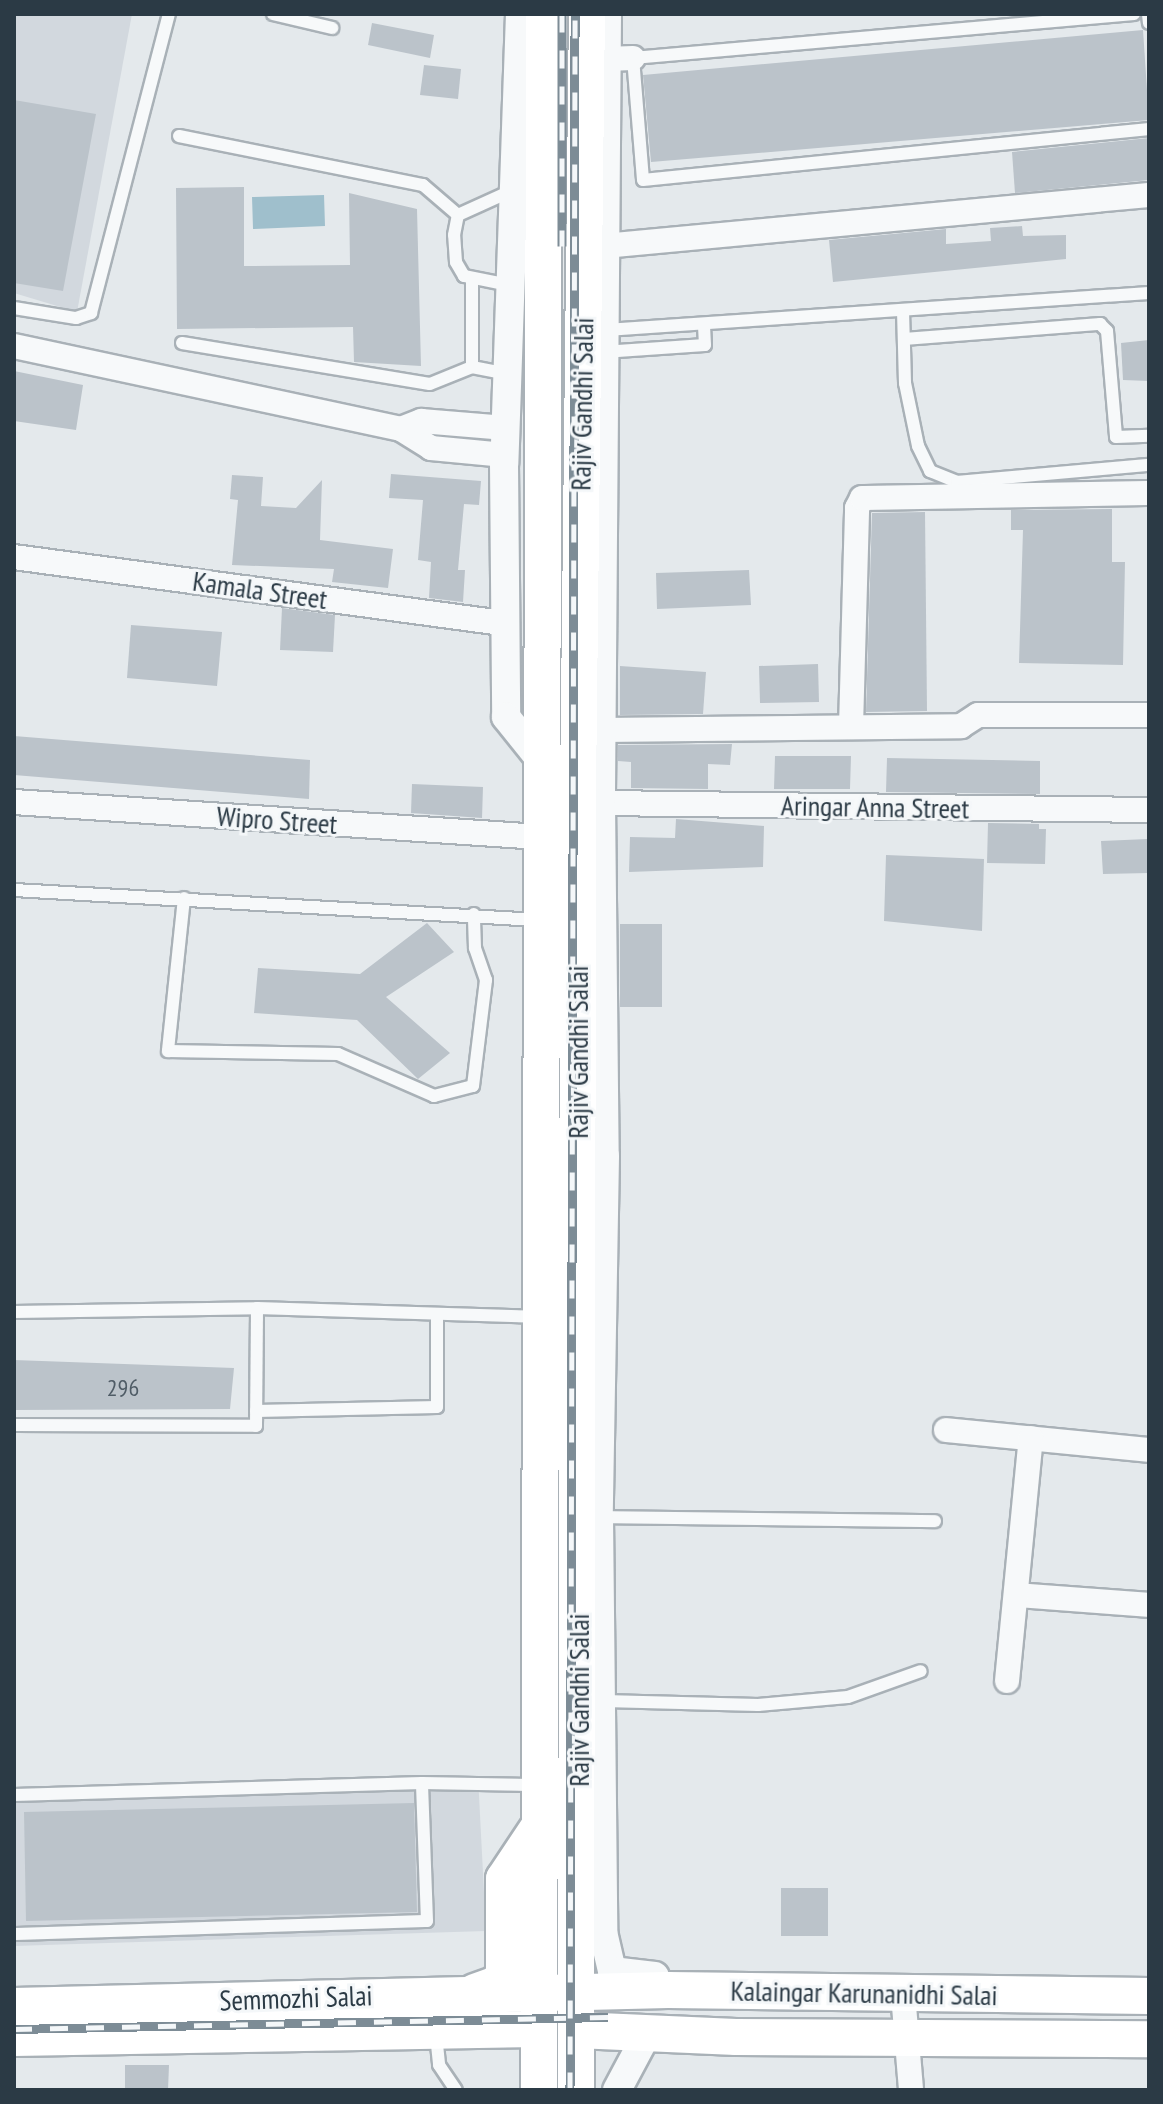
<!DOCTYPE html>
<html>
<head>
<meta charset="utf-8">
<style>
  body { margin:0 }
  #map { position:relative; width:1163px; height:2104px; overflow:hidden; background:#e4e9ec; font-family:"PT Sans Narrow",sans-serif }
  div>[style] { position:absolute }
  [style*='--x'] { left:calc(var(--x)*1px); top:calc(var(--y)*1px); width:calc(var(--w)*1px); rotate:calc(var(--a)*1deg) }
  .built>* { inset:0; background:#d2d8de }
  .water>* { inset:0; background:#9fbfcc }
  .building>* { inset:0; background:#bbc3ca }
  .roads { filter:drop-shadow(2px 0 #a9b1b7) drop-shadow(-2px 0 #a9b1b7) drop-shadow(0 2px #a9b1b7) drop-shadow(0 -2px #a9b1b7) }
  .service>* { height:12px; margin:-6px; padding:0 6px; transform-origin:6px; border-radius:6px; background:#f7f9fa }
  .minor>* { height:24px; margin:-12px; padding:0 12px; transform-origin:12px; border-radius:12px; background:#f7f9fa }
  .tertiary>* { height:28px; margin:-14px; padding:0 14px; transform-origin:14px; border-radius:14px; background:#f7f9fa }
  .primary>* { height:36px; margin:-18px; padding:0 18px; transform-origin:18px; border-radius:18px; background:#fff }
  .rail>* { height:9px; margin-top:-4.5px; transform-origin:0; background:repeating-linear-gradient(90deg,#f4f7f9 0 18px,#7d8c96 0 36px); box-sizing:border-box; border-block:2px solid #7d8c96 }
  span { translate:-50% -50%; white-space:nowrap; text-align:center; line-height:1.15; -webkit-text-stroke:6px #f4f7f9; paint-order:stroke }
  .number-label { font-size:24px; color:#4f5c66 }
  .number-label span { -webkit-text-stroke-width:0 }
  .street-label { font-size:28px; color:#2b3a45 }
  .frame { position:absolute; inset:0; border:16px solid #2b3a45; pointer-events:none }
</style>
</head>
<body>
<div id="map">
  <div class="built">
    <div style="clip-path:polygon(14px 14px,132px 14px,77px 312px,14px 293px)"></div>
    <div style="clip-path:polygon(478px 1776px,486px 1931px,14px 1946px,14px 1791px)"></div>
  </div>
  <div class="water">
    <div style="clip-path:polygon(324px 195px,325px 226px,253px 229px,252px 197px)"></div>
  </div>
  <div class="building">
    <div style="clip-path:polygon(372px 23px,434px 35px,430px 58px,368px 45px)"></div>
    <div style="clip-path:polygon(1143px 30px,1149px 120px,651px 162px,643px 75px)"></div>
    <div style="clip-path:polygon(424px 65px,461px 69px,458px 99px,420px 95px)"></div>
    <div style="clip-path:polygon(14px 100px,96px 114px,63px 291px,14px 283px)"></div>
    <div style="clip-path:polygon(1149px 138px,1149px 180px,1015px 193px,1012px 152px)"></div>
    <div style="clip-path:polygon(244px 187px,244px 266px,350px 265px,349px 193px,417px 209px,421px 366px,354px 362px,353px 327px,177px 329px,176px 188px)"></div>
    <div style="clip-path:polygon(1022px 226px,1023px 236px,1066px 235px,1066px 259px,833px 282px,829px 240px,946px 229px,946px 244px,991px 241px,990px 228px)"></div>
    <div style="clip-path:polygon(1149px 340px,1149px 381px,1123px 380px,1121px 343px)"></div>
    <div style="clip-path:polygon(14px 371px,83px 385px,76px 430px,14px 421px)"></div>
    <div style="clip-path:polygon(391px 474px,481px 481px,479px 505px,464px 504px,458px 570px,465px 570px,463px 602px,429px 598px,431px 562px,418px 560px,423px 500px,389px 498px)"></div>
    <div style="clip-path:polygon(232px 475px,263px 477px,261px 506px,296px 508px,322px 480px,320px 540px,393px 549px,388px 588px,332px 582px,334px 569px,232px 565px,238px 500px,230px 499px)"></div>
    <div style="clip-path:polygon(1112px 509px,1112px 562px,1125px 562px,1123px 665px,1019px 663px,1023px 530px,1011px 530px,1011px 510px)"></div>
    <div style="clip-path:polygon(925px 512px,927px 711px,866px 712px,872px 513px)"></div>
    <div style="clip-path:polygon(749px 570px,751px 605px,657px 609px,656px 573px)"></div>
    <div style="clip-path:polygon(282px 608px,335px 615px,333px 652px,280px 650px)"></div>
    <div style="clip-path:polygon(131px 625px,222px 632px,217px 686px,127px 678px)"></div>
    <div style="clip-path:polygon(818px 664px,819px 702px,760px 703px,759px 666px)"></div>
    <div style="clip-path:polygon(620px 666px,706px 672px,703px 714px,620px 715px)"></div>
    <div style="clip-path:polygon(14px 736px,310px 760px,309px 799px,14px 775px)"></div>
    <div style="clip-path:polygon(732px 744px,730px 765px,708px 764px,708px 789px,631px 788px,631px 762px,618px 761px,618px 745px)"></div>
    <div style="clip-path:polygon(775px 756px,851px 756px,850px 789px,774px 789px)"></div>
    <div style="clip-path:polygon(887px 758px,1040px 761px,1040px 794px,886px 792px)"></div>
    <div style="clip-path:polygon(412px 784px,483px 787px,482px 818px,411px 813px)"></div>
    <div style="clip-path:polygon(676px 819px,764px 826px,763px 867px,629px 872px,630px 837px,675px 838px)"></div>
    <div style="clip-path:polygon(988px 823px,1039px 824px,1039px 829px,1046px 829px,1045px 864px,987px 863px)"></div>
    <div style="clip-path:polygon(1148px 839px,1149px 873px,1103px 874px,1101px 841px)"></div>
    <div style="clip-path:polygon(886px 855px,984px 859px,982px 931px,884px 921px)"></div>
    <div style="clip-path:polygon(427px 923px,454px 952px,386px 997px,450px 1053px,418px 1079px,357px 1020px,254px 1013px,258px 968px,360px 974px)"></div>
    <div style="clip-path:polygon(620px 924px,662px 924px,662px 1007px,620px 1007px)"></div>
    <div style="clip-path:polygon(14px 1360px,234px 1368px,230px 1409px,14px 1410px)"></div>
    <div style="clip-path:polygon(414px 1803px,417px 1912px,26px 1921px,24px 1812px)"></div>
    <div style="clip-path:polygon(781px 1888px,828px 1888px,828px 1936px,781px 1936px)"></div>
    <div style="clip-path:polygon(125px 2065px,169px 2065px,168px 2090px,125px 2090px)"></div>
  </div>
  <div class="roads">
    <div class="service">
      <div style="--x:273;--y:14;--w:61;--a:13.3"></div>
      <div style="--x:1134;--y:14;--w:503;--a:174.98"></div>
      <div style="--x:633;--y:58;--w:122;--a:85.3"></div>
      <div style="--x:643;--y:180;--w:509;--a:-5.76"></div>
      <div style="--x:1148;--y:14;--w:9;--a:84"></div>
      <div style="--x:179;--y:136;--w:249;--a:11.4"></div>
      <div style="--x:423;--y:185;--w:46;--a:40.6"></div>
      <div style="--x:509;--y:285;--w:46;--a:-168.7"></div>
      <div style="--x:464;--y:276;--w:16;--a:-120"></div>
      <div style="--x:456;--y:262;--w:27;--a:-94"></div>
      <div style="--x:454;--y:235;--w:20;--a:-79"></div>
      <div style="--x:458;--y:215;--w:60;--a:-24.4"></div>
      <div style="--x:14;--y:308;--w:63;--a:9.2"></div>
      <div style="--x:76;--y:318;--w:16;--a:-18"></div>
      <div style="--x:91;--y:313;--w:309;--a:-75.4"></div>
      <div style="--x:903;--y:311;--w:72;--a:88.4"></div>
      <div style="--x:905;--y:383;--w:64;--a:78.3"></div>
      <div style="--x:918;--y:446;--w:28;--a:64"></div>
      <div style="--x:930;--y:471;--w:29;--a:22"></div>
      <div style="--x:957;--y:482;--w:193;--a:-5.1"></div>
      <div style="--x:606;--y:330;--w:544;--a:-3.9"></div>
      <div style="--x:904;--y:339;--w:197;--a:-4.4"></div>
      <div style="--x:1100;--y:324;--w:10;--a:45"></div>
      <div style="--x:1107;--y:331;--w:106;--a:85.1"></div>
      <div style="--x:1116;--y:437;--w:33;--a:-2"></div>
      <div style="--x:182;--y:343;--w:251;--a:9.4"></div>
      <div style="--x:430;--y:384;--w:45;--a:-22"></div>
      <div style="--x:472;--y:367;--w:38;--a:11"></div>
      <div style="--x:603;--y:352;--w:102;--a:-3.9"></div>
      <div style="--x:705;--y:345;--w:21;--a:-93"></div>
      <div style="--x:472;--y:367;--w:88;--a:-90"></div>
      <div style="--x:14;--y:890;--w:525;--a:3.28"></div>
      <div style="--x:184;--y:898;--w:154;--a:96"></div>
      <div style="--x:168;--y:1051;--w:170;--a:1"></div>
      <div style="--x:338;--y:1054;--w:105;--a:23.6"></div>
      <div style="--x:434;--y:1096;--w:40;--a:-14.4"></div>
      <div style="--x:473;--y:1086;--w:107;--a:-83"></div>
      <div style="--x:486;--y:980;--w:34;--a:-109"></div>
      <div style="--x:475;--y:948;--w:34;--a:-92"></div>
      <div style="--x:14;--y:1312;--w:243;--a:-0.9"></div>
      <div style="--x:257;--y:1308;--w:282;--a:1.8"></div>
      <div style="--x:256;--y:1411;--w:181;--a:-1.3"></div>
      <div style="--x:437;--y:1407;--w:92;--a:-90"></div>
      <div style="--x:14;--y:1425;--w:242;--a:0.2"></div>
      <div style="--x:256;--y:1426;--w:118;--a:-89.5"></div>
      <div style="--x:599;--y:1517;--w:336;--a:0.7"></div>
      <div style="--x:604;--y:1701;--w:154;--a:1.5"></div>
      <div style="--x:758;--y:1705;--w:90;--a:-5.1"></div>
      <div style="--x:848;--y:1697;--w:77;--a:-19.6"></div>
      <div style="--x:14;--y:1795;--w:408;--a:-1.7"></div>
      <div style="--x:422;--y:1783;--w:113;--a:1"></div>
      <div style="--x:14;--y:1934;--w:413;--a:-1.8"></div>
      <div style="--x:427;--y:1921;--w:138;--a:-92.1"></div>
      <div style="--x:436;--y:2035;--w:30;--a:84"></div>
      <div style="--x:439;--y:2065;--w:30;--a:56"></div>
    </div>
    <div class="minor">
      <div style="--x:606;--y:59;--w:27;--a:-2"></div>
      <div style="--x:604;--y:246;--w:547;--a:-5.35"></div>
      <div style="--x:14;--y:346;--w:396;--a:12.1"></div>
      <div style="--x:401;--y:429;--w:36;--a:32"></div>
      <div style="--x:431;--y:448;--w:74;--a:5.4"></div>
      <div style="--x:401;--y:429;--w:22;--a:-22"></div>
      <div style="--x:421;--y:421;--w:85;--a:4.7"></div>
      <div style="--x:14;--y:557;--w:495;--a:7.7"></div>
      <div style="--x:851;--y:727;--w:219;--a:-88.4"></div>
      <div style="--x:857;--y:508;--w:11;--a:-63"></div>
      <div style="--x:862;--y:498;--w:287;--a:-1"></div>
      <div style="--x:602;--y:730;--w:359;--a:-0.6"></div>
      <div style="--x:961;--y:726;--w:20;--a:-33"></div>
      <div style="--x:978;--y:715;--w:171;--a:0"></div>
      <div style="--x:14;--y:802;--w:526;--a:3.81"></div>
      <div style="--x:601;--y:803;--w:548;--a:0.73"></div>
      <div style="--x:946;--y:1430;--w:204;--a:5.6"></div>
      <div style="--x:1017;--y:1595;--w:132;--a:4.3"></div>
      <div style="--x:1007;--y:1681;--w:244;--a:-84.4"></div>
      <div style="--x:903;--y:1994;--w:96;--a:85.2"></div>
    </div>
    <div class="tertiary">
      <div style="--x:520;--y:14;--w:450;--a:92"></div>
      <div style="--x:504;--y:464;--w:253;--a:89.5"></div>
      <div style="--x:506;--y:717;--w:53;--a:51.2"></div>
      <div style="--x:607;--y:14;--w:789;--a:90.44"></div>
      <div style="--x:601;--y:803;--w:353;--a:89.4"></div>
      <div style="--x:605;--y:1156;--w:361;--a:91"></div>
      <div style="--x:599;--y:1517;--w:415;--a:89.4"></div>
      <div style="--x:603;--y:1932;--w:40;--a:77"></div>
      <div style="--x:612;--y:1971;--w:43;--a:6.6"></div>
      <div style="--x:617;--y:2090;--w:66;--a:-61.9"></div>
    </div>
    <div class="primary">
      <div style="--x:475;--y:1992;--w:23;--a:-20"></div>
      <div style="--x:497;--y:1984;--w:12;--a:-55"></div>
      <div style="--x:504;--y:1974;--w:95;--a:-90"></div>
      <div style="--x:504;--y:1879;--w:61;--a:-56.3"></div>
      <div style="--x:14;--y:2006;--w:654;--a:-1.4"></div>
      <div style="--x:668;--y:1990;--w:481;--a:0.7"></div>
      <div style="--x:577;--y:2030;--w:159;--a:2.5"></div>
      <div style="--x:736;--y:2037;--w:413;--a:0.3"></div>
      <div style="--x:14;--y:2038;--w:524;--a:-0.98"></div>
      <div style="--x:539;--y:2090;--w:2076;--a:-89.86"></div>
      <div style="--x:576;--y:2090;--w:1300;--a:-89.91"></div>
      <div style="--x:578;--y:790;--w:776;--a:-89.34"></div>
    </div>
  </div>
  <div class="rail">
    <div style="--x:562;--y:14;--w:232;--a:90"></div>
    <div style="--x:14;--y:2029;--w:594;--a:-1.16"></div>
    <div style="--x:570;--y:2090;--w:2076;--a:-89.86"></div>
  </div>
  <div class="number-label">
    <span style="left:123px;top:1388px">296</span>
  </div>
  <div class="street-label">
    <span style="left:582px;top:404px;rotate:-89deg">Rajiv Gandhi Salai</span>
    <span style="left:260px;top:590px;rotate:8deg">Kamala Street</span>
    <span style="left:875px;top:807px;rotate:1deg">Aringar Anna Street</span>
    <span style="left:277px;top:820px;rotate:4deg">Wipro Street</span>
    <span style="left:578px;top:1052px;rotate:-90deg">Rajiv Gandhi Salai</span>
    <span style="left:579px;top:1700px;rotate:-90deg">Rajiv Gandhi Salai</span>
    <span style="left:864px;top:1993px;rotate:1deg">Kalaingar Karunanidhi Salai</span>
    <span style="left:296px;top:1998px;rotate:-2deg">Semmozhi Salai</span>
  </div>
  <div class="frame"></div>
</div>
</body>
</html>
